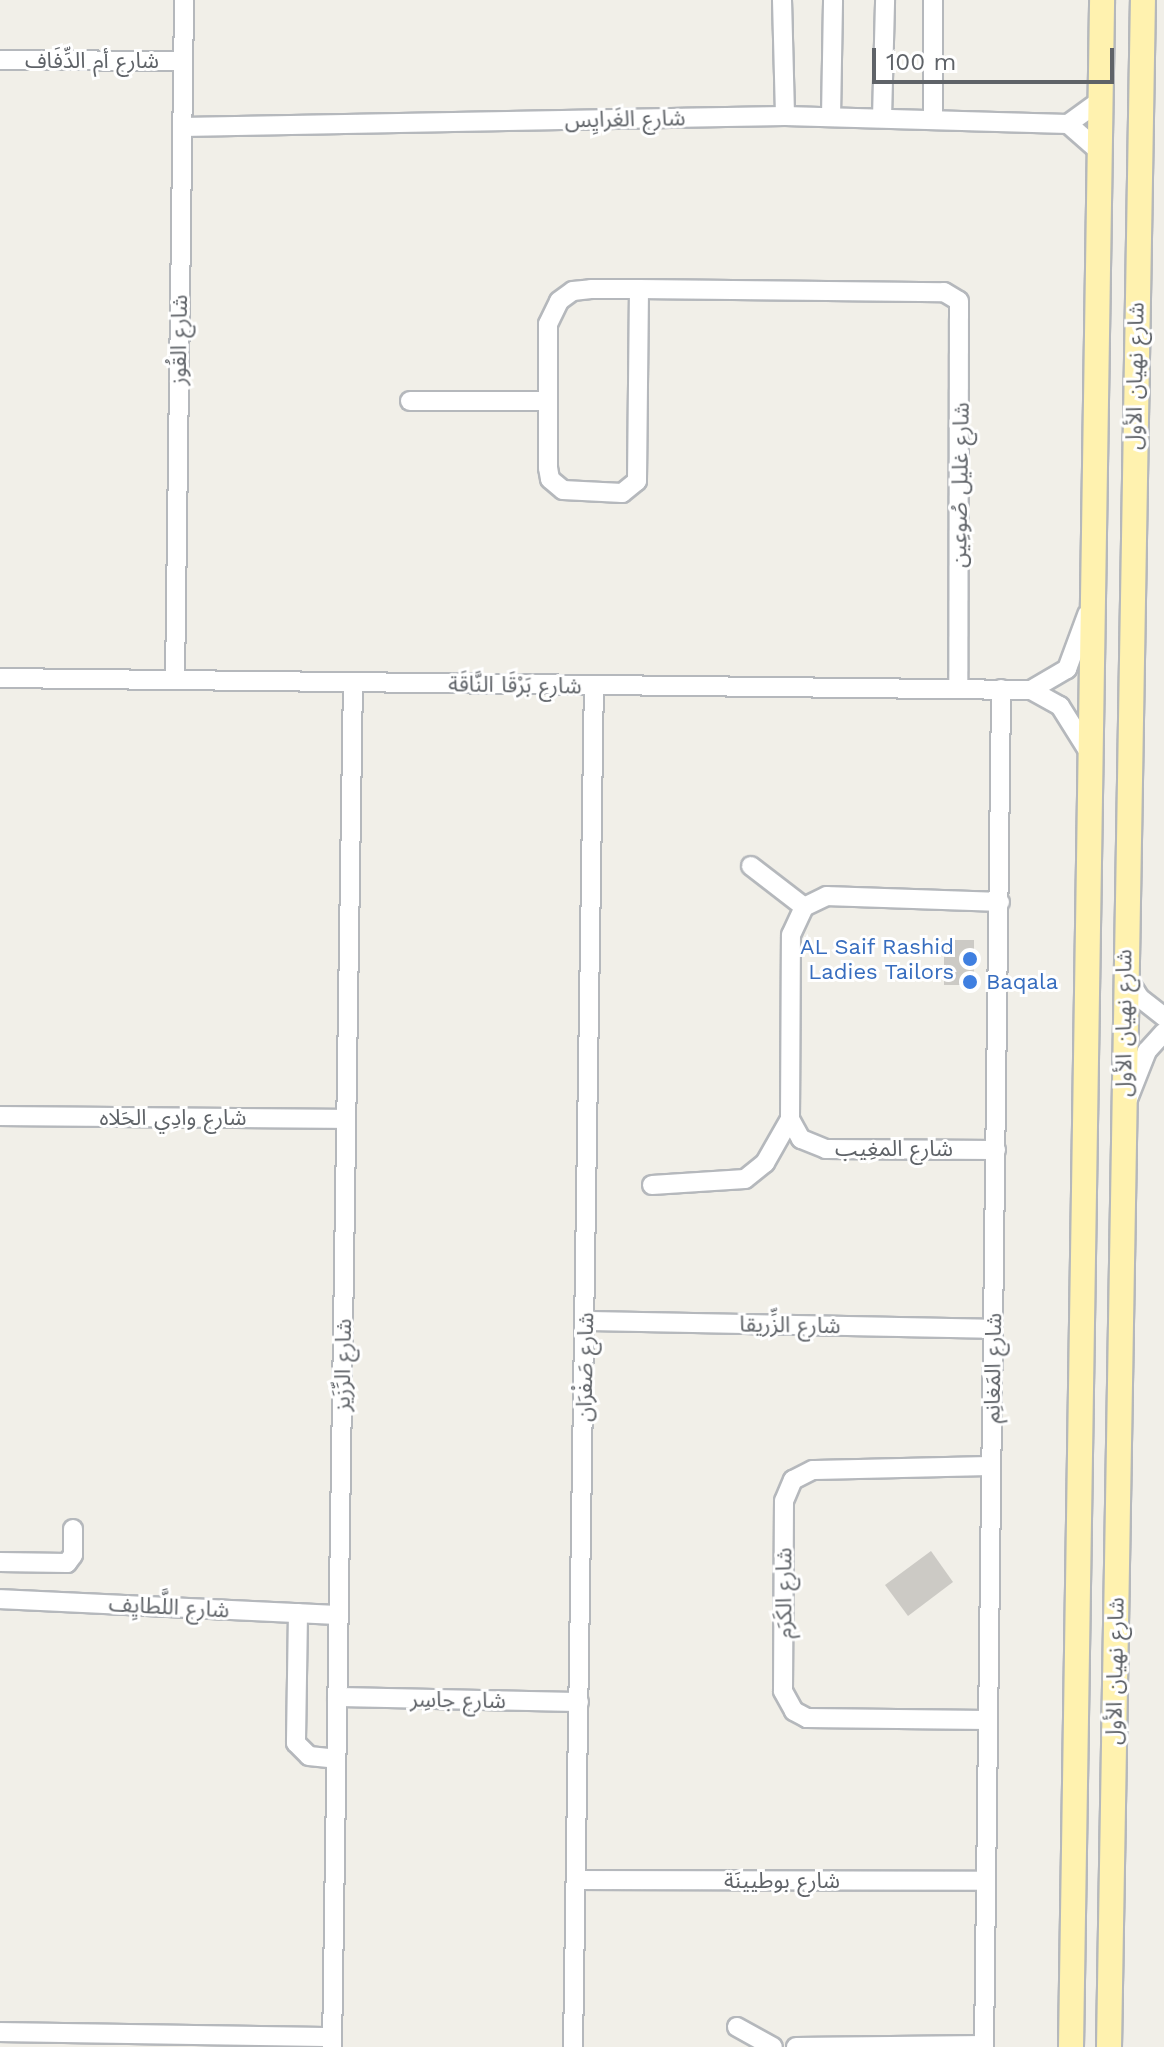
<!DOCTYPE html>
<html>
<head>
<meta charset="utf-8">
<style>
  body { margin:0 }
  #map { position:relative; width:1164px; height:2047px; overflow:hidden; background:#f1efe8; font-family:"Work Sans","Noto Sans Arabic",sans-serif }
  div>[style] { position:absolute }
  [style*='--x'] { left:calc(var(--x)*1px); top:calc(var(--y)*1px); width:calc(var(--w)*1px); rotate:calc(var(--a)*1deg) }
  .building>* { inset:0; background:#cccac5 }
  .roads { filter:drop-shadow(2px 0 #b5b8bc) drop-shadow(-2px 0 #b5b8bc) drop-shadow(0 2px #b5b8bc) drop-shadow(0 -2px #b5b8bc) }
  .minor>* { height:18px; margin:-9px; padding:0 9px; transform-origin:9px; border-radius:9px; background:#fff }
  .major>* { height:24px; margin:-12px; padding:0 12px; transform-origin:12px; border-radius:12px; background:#fff2af }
  .dots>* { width:22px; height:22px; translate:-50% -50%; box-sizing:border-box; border:4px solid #fff; border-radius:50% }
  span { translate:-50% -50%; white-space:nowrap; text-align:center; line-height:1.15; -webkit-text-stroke:6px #fff; paint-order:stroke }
  .street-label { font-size:22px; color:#5f6368 }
  .shop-label { font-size:22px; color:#366cbe }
  .right { translate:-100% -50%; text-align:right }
  .left { translate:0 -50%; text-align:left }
  .scale { position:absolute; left:872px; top:48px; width:242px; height:36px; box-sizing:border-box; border:4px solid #5f6368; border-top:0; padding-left:10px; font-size:24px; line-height:28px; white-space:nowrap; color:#5f6368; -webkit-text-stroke:6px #fff; paint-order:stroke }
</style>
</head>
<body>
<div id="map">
  <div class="building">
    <div style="clip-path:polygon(944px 940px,974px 940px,974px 985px,944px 985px)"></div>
    <div style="clip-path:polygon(931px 1551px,953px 1582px,908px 1616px,885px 1585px)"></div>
  </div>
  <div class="roads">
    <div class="minor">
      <div style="--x:782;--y:0;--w:116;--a:88.5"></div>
      <div style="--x:0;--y:60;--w:183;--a:0.3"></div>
      <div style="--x:831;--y:117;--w:117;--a:-89"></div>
      <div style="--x:882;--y:118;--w:118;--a:-88.5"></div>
      <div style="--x:933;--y:119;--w:119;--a:-90"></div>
      <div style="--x:1068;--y:124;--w:41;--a:41.1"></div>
      <div style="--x:182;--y:127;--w:603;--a:-1.05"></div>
      <div style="--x:785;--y:116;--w:283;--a:1.6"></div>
      <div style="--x:1068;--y:124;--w:39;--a:-36"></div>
      <div style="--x:639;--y:289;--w:192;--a:90.6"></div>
      <div style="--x:637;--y:481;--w:19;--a:141"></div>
      <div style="--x:622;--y:493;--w:59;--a:-177.1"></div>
      <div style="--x:563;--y:490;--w:17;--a:-140"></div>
      <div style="--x:550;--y:479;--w:11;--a:-100"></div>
      <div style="--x:548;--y:468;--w:144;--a:-90"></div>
      <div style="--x:548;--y:324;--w:25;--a:-64"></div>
      <div style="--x:559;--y:301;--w:17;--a:-36"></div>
      <div style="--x:573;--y:291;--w:18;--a:-6"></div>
      <div style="--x:591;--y:289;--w:48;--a:0"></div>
      <div style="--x:639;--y:289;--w:305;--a:0.6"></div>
      <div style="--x:944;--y:292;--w:17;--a:31"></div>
      <div style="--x:959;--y:301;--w:387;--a:90.1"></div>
      <div style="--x:410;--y:401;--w:138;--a:0"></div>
      <div style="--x:0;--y:678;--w:1031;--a:0.67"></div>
      <div style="--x:1031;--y:690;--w:33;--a:29"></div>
      <div style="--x:1060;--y:706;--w:57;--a:58"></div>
      <div style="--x:175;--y:680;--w:680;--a:-89.24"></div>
      <div style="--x:1031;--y:690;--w:42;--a:-30.3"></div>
      <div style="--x:1067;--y:669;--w:58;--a:-69.7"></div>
      <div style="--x:751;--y:866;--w:67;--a:37.7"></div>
      <div style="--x:1126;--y:976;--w:26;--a:58"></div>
      <div style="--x:1140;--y:998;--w:31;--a:38"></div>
      <div style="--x:1128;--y:1099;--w:52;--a:-68.4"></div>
      <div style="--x:1147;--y:1051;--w:25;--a:-48"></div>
      <div style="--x:0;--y:1116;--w:346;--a:0.5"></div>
      <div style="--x:996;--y:1150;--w:170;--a:-179.7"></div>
      <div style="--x:826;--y:1149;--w:27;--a:-158"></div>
      <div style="--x:801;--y:1139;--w:23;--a:-119"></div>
      <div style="--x:790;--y:1119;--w:184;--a:-89.7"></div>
      <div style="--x:791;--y:935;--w:31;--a:-65"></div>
      <div style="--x:804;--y:907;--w:25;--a:-26"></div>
      <div style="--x:827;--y:896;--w:173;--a:2"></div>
      <div style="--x:652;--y:1185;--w:93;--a:-3.7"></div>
      <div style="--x:745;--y:1179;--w:26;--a:-39"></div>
      <div style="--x:765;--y:1163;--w:51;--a:-60.4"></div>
      <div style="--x:586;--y:1321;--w:407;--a:1.1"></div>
      <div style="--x:0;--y:1562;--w:67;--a:0.9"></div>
      <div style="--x:67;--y:1563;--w:10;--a:-53"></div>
      <div style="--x:73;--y:1555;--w:26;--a:-90"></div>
      <div style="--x:0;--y:1599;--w:339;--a:2.7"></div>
      <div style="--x:298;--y:1613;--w:130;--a:90.9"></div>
      <div style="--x:296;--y:1743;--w:18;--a:45"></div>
      <div style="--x:309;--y:1756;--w:27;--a:6"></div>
      <div style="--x:337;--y:1697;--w:242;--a:1.2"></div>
      <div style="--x:988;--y:1720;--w:181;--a:-179.4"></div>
      <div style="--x:807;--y:1718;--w:15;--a:-152"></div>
      <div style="--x:794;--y:1711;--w:23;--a:-119"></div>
      <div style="--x:783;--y:1691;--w:190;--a:-89.7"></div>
      <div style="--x:784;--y:1501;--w:23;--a:-67"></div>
      <div style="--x:793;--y:1480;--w:22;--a:-27"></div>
      <div style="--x:813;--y:1470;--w:178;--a:-1.3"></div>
      <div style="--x:578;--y:1880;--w:408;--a:0.1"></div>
      <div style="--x:737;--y:2027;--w:41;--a:29.1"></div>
      <div style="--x:0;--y:2032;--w:332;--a:0.9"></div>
      <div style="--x:332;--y:2047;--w:1364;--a:-89.12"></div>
      <div style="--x:573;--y:2047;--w:1360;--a:-89.12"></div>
      <div style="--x:796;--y:2047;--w:188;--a:-0.6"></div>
      <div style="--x:984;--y:2047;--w:1358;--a:-89.28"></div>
    </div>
    <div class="major">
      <div style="--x:1071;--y:2047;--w:2047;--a:-89.13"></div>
      <div style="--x:1109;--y:2047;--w:2047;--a:-89.05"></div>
    </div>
  </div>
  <div class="dots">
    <div style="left:970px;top:959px;background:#3f7fe0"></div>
    <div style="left:970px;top:982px;background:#3f7fe0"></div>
  </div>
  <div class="street-label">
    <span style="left:92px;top:61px">شارع أم الدِّفَاف</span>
    <span style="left:625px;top:119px;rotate:-1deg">شارع الغَرايِس</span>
    <span style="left:179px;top:340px;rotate:-89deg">شارع القُوز</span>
    <span style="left:1135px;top:376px;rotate:-89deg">شارع نهيان الأول</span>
    <span style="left:960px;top:485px;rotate:-89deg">شارع غليل صُوعِين</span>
    <span style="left:515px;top:685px;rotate:1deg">شارع بَرْقَا النَّاقَة</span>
    <span style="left:1124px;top:1023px;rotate:-90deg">شارع نهيان الأول</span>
    <span style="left:173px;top:1118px">شارع وادِي الحَلاه</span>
    <span style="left:894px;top:1149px">شارع المغِيب</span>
    <span style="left:790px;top:1325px;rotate:1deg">شارع الزِّريقا</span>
    <span style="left:343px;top:1365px;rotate:-89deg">شارع الرِّزَيز</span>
    <span style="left:585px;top:1367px;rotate:-89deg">شارع صَفْرَان</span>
    <span style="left:993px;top:1368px;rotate:-89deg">شارع المَغانِم</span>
    <span style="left:784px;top:1593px;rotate:-90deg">شارع الكَرَم</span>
    <span style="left:169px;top:1607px;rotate:3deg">شارع اللَّطايِف</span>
    <span style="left:1115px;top:1671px;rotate:-89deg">شارع نهيان الأول</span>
    <span style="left:458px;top:1700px;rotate:1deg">شارع جاسِر</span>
    <span style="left:782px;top:1881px">شارع بوطيينَة</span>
  </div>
  <div class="shop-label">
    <span class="right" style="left:954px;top:959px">AL Saif Rashid<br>Ladies Tailors</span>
    <span class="left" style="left:986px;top:982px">Baqala</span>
  </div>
  <div class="scale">100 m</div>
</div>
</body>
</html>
